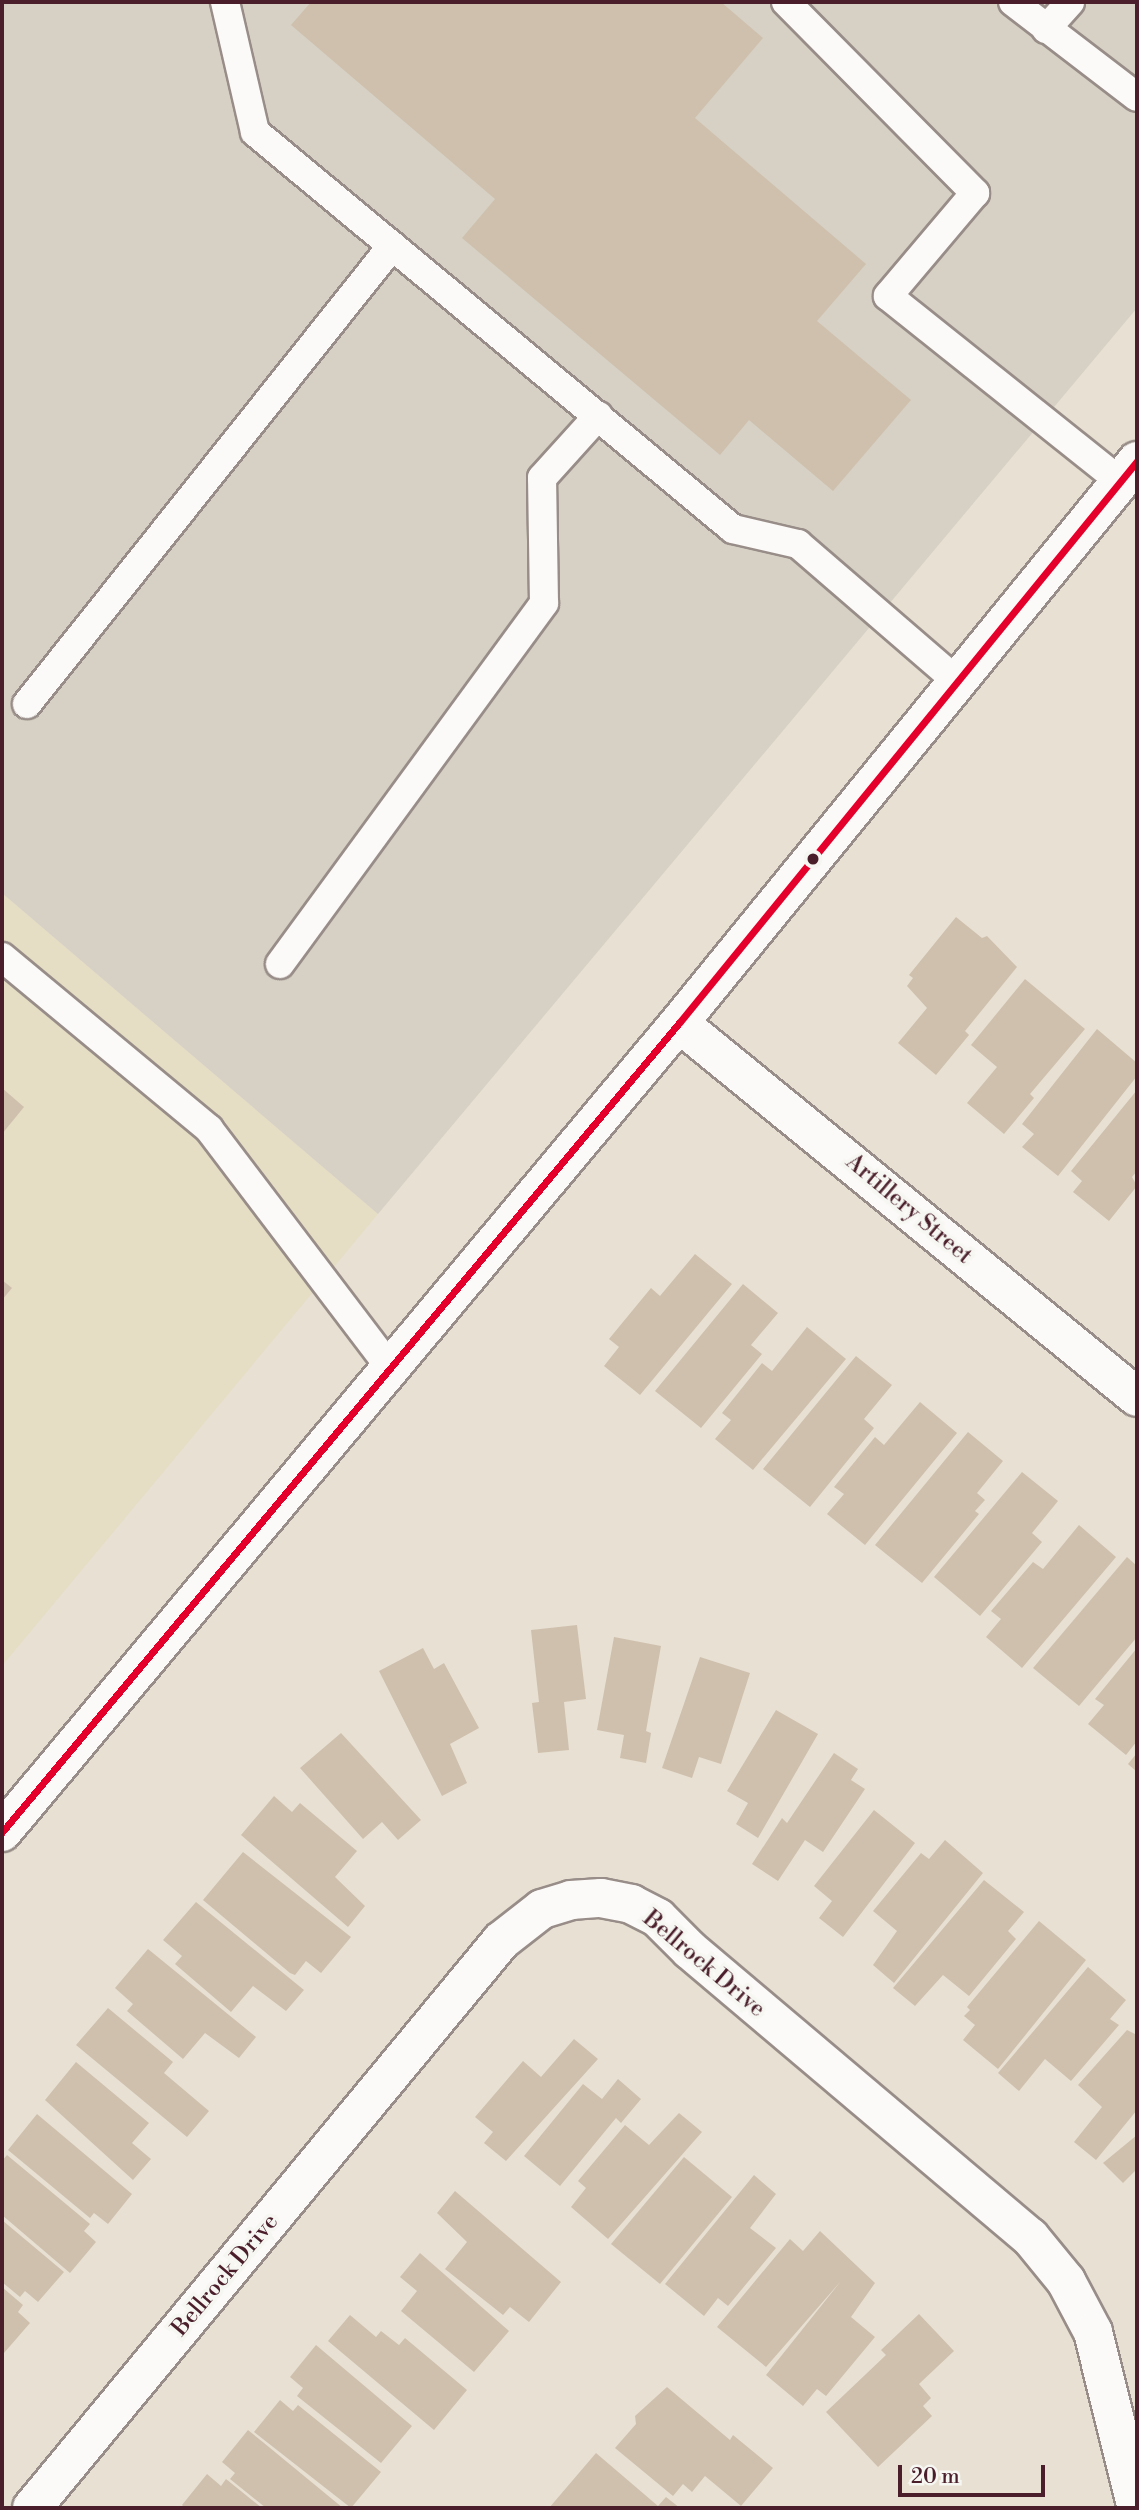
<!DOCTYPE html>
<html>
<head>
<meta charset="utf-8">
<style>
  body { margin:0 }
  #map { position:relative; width:1139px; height:2510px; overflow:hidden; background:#e8e0d2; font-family:"Libre Bodoni",serif }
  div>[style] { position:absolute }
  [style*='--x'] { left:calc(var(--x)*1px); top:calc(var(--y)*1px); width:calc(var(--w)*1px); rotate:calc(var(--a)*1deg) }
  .built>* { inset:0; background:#e6ddc5 }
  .industrial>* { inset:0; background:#d6d1c4 }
  .building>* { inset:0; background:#cfc0ae }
  .roads { filter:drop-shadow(2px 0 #988d88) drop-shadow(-2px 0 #988d88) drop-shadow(0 2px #988d88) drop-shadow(0 -2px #988d88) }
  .service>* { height:28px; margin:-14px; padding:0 14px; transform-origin:14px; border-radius:14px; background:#fcfaf8 }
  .minor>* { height:38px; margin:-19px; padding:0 19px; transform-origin:19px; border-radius:19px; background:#fcfaf8 }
  .tertiary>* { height:38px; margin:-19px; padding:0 19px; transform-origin:19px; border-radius:19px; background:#fcfaf8 }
  .secondary>* { height:38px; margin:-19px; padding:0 19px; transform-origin:19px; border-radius:19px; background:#fcfaf8 }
  .bus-1>* { height:7px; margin:-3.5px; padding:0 3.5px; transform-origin:3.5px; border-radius:3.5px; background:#e4002b }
  .dots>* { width:19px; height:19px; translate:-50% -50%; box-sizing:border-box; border:4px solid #f6f6f2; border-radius:50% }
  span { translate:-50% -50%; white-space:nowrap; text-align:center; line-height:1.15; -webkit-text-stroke:7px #f6f6f2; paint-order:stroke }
  .street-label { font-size:23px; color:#4a1f2b }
  .frame { position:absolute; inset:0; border:4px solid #4a1f2b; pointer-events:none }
  .scale { position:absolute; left:898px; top:2465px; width:147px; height:32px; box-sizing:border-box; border:4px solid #4a1f2b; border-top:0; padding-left:9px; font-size:21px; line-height:24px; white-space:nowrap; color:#4a1f2b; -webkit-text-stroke:5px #f6f6f2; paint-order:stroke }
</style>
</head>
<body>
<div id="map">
  <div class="built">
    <div style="clip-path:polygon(2px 893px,378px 1214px,2px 1666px)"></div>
  </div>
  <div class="industrial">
    <div style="clip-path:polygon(2px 2px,1137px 2px,1137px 308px,378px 1214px,2px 893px)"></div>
  </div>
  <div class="building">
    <div style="clip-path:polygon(311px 2px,721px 2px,763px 38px,695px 118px,866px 264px,817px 321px,911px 400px,833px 491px,749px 420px,720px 455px,462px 238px,495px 199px,291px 25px)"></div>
    <div style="clip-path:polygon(956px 917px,982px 938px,987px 936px,1017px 967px,965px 1031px,969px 1035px,936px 1075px,898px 1043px,927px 1008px,907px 986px,913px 978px,909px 975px)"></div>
    <div style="clip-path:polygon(1025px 979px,1085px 1029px,1030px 1094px,1034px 1098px,1004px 1134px,967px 1103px,997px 1067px,971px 1045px)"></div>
    <div style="clip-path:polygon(1097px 1029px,1137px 1063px,1137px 1076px,1058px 1176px,1022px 1147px,1034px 1134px,1022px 1124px)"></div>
    <div style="clip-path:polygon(2px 1088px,24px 1107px,2px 1134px)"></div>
    <div style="clip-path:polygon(1137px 1090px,1137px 1171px,1132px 1177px,1137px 1186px,1109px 1221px,1073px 1192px,1082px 1181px,1071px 1171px)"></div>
    <div style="clip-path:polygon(695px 1254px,732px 1284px,640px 1395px,604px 1366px,619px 1347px,609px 1339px,651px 1288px,660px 1296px)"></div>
    <div style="clip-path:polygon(2px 1280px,12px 1288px,2px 1300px)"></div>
    <div style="clip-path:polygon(743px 1284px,778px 1313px,751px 1345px,762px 1354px,701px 1428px,655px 1391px)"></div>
    <div style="clip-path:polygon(807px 1327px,846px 1359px,753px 1470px,715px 1439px,731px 1420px,722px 1413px,762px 1363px,772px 1371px)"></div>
    <div style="clip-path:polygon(856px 1356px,892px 1385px,864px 1419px,874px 1428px,810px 1507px,763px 1469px)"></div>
    <div style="clip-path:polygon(920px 1402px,957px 1433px,865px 1545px,827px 1514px,844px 1494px,834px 1487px,875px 1437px,884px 1445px)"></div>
    <div style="clip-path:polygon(968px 1432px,1003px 1461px,977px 1493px,985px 1500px,975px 1511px,979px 1514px,922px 1583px,875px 1545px)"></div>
    <div style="clip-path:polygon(1022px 1472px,1058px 1501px,1032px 1533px,1042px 1542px,980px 1616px,934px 1577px)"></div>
    <div style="clip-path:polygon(1079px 1525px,1116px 1557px,1022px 1668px,986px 1637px,1001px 1619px,991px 1611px,1033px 1562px,1043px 1569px)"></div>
    <div style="clip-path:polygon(1127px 1557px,1137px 1566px,1137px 1637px,1079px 1706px,1033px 1668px)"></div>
    <div style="clip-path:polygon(577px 1625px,586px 1699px,564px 1702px,569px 1750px,538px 1753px,532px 1703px,539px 1702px,531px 1630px)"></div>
    <div style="clip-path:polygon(614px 1637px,661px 1646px,646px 1731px,651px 1733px,646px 1763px,620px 1758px,624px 1735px,597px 1730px)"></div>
    <div style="clip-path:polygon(423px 1648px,434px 1669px,444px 1663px,479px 1728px,450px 1744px,467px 1783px,442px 1796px,379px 1671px)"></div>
    <div style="clip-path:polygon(1137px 1648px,1137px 1741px,1126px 1755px,1088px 1724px,1104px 1705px,1095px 1699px)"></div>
    <div style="clip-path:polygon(700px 1657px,750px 1673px,721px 1764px,699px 1757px,692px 1778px,662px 1768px)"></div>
    <div style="clip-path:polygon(776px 1710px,818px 1734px,758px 1838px,736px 1824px,748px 1803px,727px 1791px)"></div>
    <div style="clip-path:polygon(341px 1733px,421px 1820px,398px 1840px,382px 1822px,363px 1839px,300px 1768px)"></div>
    <div style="clip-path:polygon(834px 1753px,858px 1769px,851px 1780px,865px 1789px,823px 1852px,805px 1840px,778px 1881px,752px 1864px,782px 1818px,787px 1823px)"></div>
    <div style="clip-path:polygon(1137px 1753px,1137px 1772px,1128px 1764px)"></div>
    <div style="clip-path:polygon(274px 1796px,292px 1812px,300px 1803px,357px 1851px,335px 1877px,365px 1906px,348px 1927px,241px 1835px)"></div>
    <div style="clip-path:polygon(874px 1810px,915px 1843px,843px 1937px,819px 1918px,832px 1901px,814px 1886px)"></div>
    <div style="clip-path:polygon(945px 1840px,983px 1873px,894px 1983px,873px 1965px,897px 1931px,873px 1911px,921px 1853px,929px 1859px)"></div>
    <div style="clip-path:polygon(243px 1852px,351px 1937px,321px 1973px,306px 1961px,295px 1975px,290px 1973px,203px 1900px)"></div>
    <div style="clip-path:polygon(984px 1880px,1024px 1912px,1008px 1931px,1016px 1939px,969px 1996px,943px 1975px,915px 2006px,893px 1988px)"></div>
    <div style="clip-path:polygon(196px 1902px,304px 1990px,286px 2011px,253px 1986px,231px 2012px,175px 1964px,182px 1956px,163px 1940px)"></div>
    <div style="clip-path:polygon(1039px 1921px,1086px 1960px,998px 2069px,963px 2040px,975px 2025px,964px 2016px,970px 2010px,967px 2007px)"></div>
    <div style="clip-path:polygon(148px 1949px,256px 2037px,239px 2058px,205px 2033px,183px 2059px,127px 2011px,133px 2004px,115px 1988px)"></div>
    <div style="clip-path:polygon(1088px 1967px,1126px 2000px,1110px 2019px,1119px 2025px,1071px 2081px,1045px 2059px,1019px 2091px,998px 2073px)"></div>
    <div style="clip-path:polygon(108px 2008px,173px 2062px,164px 2073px,209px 2111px,187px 2137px,76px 2045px)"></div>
    <div style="clip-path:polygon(1127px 2030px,1137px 2035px,1137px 2110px,1096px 2160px,1074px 2142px,1102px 2107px,1078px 2085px)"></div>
    <div style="clip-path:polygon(574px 2039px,598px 2059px,506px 2161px,484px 2143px,493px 2132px,475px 2117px,523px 2061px,541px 2077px)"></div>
    <div style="clip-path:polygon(76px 2062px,149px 2123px,132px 2143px,151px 2159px,133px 2180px,45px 2100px)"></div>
    <div style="clip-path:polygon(618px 2079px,641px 2099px,621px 2123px,616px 2118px,560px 2186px,524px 2156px,583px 2084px,602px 2099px)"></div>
    <div style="clip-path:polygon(679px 2113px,702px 2132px,608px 2239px,571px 2207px,586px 2188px,578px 2181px,625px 2125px,649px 2145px)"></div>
    <div style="clip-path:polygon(37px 2114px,132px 2194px,108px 2224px,94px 2213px,90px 2218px,8px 2150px)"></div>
    <div style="clip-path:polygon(1137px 2135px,1137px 2169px,1123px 2183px,1103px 2163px)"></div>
    <div style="clip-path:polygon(7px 2155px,90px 2224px,84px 2231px,96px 2242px,70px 2273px,2px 2215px,2px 2161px)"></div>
    <div style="clip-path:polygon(684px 2157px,732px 2197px,660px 2284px,611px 2244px)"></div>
    <div style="clip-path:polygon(754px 2175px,776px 2194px,750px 2228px,776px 2248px,728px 2306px,718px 2298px,704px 2316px,665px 2284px)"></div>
    <div style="clip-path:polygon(455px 2191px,561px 2282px,529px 2322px,510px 2307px,503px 2315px,445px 2269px,467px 2242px,437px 2213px)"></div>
    <div style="clip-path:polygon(2px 2220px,64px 2272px,38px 2302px,25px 2291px,20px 2297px,2px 2282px)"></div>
    <div style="clip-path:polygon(820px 2231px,875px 2283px,851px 2317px,875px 2337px,826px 2396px,817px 2389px,803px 2406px,766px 2375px,841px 2281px,766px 2367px,717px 2327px,790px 2239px,803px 2251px)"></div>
    <div style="clip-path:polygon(420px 2253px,509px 2331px,474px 2372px,401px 2311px,417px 2291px,400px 2277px)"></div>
    <div style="clip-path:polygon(2px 2287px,23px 2305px,18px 2312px,30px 2323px,4px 2353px)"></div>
    <div style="clip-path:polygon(919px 2314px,954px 2351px,919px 2384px,931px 2398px,923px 2406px,932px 2416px,878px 2467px,826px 2412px,886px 2355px,881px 2350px)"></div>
    <div style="clip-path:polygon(350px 2315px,376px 2337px,381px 2331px,399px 2345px,405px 2338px,467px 2390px,434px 2430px,328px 2341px)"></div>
    <div style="clip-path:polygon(316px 2345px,412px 2426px,381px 2463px,297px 2396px,303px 2388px,290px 2377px)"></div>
    <div style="clip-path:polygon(667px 2387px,730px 2440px,733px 2435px,773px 2468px,741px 2506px,705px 2476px,692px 2492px,683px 2484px,673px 2496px,615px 2448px,636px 2424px,635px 2416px)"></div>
    <div style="clip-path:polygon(280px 2400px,293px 2411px,298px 2405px,381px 2472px,351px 2508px,254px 2432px)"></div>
    <div style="clip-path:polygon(248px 2430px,264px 2443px,343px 2508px,266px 2508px,230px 2479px,235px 2473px,222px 2462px)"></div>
    <div style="clip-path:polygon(596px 2453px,658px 2506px,666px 2497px,680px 2508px,549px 2508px)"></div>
    <div style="clip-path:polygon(207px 2474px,221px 2486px,226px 2479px,262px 2508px,185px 2508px,182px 2505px)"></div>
  </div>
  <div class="roads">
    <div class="service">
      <div style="--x:225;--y:2;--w:133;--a:77"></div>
      <div style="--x:255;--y:132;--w:621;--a:39.71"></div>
      <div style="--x:733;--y:529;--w:67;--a:13"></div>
      <div style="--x:798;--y:544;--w:211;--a:40.8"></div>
      <div style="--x:786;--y:2;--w:269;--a:45.3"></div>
      <div style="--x:975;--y:193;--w:135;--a:130.2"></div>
      <div style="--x:888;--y:296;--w:298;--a:38.6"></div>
      <div style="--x:1013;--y:2;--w:156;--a:37.5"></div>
      <div style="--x:1046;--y:29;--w:36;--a:-48"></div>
      <div style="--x:27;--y:704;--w:586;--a:-51.45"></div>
      <div style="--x:2;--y:957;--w:269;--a:39.7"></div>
      <div style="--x:209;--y:1129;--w:301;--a:52.8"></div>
      <div style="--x:280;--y:964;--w:447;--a:-53.8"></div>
      <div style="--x:544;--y:603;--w:125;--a:-90.9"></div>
      <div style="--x:542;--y:478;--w:84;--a:-47.9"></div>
    </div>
    <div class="minor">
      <div style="--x:32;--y:2508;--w:736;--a:-50.4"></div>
      <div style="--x:501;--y:1941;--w:52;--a:-38"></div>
      <div style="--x:542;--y:1909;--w:30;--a:-17"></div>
      <div style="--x:571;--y:1900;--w:30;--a:-4"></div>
      <div style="--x:601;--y:1898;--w:31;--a:11"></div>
      <div style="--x:631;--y:1904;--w:30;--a:27"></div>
      <div style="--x:658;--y:1918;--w:45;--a:45"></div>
      <div style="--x:690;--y:1950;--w:445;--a:40.2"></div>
      <div style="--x:1030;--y:2237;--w:57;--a:50.7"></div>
      <div style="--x:1066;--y:2281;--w:58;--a:62.1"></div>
      <div style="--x:1093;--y:2332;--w:181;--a:76"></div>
    </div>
    <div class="tertiary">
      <div style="--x:679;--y:1023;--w:591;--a:39.23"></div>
    </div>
    <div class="secondary">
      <div style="--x:2;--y:1832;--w:1055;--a:-50.08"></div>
      <div style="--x:679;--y:1023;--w:725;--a:-50.82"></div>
    </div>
  </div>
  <div class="bus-1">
    <div style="--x:2;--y:1832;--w:1055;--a:-50.08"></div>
    <div style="--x:679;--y:1023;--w:725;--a:-50.82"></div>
  </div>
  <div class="dots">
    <div style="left:813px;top:859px;background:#4a1f2b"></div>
  </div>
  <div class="street-label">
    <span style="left:909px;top:1209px;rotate:40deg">Artillery Street</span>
    <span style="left:704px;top:1964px;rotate:40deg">Bellrock Drive</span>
    <span style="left:225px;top:2275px;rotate:-50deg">Bellrock Drive</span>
  </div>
  <div class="frame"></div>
  <div class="scale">20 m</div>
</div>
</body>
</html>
